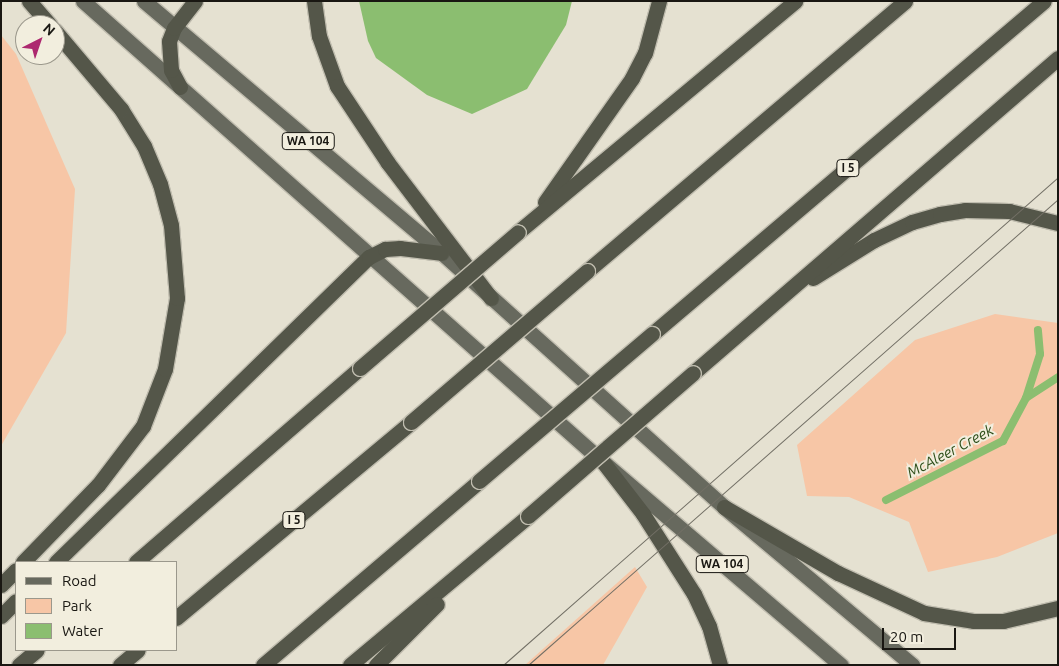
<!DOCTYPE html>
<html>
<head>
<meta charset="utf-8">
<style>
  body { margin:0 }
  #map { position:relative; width:1059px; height:666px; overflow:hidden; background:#e5e1d1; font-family:Ubuntu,sans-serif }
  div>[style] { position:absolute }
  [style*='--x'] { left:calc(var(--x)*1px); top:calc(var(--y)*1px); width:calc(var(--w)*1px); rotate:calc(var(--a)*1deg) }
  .green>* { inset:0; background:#f7c6a6 }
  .water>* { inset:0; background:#8bbe70 }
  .stream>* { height:8px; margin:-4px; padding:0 4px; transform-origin:4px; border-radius:4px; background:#8bbe70 }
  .roads { filter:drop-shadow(1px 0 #c0bdaf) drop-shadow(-1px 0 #c0bdaf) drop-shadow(0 1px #c0bdaf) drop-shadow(0 -1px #c0bdaf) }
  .primary>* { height:15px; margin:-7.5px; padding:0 7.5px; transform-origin:7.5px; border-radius:7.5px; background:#67695e }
  .highway>* { height:15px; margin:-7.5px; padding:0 7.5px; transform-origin:7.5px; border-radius:7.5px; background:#545649 }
  .tram>* { height:1px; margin:-0.5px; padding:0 0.5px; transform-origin:0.5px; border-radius:0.5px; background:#726f65 }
  .bridges { filter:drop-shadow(1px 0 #c0bdaf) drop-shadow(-1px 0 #c0bdaf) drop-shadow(0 1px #c0bdaf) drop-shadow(0 -1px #c0bdaf) }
  .highway-bridge>* { height:15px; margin:-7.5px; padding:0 7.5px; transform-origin:7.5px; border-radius:7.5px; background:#545649 }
  span { translate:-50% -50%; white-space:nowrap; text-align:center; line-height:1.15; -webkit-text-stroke:4px #f2eede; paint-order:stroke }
  .shield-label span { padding:1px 4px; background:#f2eede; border:1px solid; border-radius:4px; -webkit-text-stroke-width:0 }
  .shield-label { font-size:12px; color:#191712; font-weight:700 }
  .water-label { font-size:15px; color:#2c4d18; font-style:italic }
  .frame { position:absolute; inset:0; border:2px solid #191712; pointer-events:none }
  .legend { position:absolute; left:15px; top:561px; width:162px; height:90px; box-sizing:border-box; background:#f2eede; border:1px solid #9b988c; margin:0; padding:6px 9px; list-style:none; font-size:15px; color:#191712 }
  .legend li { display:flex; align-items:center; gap:10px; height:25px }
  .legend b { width:25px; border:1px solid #9b988c }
  .north { position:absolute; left:15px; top:15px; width:50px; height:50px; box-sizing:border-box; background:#f2eede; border:1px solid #9b988c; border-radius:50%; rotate:41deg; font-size:14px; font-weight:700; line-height:20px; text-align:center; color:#191712 }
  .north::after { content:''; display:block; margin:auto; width:18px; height:22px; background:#ad286f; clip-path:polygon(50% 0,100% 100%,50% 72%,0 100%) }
  .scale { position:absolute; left:882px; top:628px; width:74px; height:22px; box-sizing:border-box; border:2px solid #191712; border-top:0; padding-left:6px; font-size:15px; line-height:18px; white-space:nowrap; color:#191712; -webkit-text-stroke:4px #f2eede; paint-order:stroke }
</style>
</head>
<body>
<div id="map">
  <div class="green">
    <div style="clip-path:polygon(1px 35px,16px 54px,75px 189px,66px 333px,1px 446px)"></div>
    <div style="clip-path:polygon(995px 314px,1058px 323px,1058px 533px,997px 557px,928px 572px,909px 522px,849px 497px,807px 496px,797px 445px,915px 340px)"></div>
    <div style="clip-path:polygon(635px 567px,647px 587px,603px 665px,525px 665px)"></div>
  </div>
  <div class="water">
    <div style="clip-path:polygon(359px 1px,572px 1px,566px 25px,527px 89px,472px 114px,427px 95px,376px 58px,368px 41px)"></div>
  </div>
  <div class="stream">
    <div style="--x:1026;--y:398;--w:38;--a:-33"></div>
    <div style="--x:886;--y:500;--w:131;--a:-26.8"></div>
    <div style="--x:1003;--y:441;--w:49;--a:-61.9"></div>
    <div style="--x:1026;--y:398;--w:46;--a:-72.3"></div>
    <div style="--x:1040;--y:354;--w:24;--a:-95"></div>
  </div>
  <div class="roads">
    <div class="primary">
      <div style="--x:83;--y:1;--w:695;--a:41.56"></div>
      <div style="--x:603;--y:462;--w:313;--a:40.5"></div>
      <div style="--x:144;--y:1;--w:390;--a:40.2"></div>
      <div style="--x:442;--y:253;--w:380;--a:42"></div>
      <div style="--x:724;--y:507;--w:246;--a:40"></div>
    </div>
    <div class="highway">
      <div style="--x:29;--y:1;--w:32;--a:49"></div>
      <div style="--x:314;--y:1;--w:35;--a:82"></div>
      <div style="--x:319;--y:36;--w:53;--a:70.2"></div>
      <div style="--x:337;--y:86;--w:92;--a:56.5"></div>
      <div style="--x:388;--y:163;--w:170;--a:52.7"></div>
      <div style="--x:180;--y:87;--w:19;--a:-118"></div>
      <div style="--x:171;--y:70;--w:29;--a:-94"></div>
      <div style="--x:169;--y:41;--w:14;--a:-69"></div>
      <div style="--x:174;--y:28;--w:34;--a:-52"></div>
      <div style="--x:545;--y:202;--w:151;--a:-54.9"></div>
      <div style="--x:632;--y:78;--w:28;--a:-63"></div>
      <div style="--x:645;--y:53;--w:54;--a:-74.9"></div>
      <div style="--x:518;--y:232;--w:361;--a:-39.8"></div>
      <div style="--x:587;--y:271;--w:417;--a:-40.3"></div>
      <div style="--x:813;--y:278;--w:72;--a:-31.9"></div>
      <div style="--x:874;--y:240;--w:42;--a:-25.3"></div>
      <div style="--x:912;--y:222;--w:29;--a:-16"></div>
      <div style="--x:940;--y:214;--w:25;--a:-9"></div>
      <div style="--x:965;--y:210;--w:44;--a:1.3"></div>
      <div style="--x:1009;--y:211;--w:50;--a:13.8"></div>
      <div style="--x:652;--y:334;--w:514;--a:-40.35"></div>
      <div style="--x:693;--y:373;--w:482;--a:-40.8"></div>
      <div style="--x:603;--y:462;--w:66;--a:52.4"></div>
      <div style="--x:643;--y:514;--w:95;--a:57.5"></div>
      <div style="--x:694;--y:594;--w:35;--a:65"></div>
      <div style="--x:709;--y:626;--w:41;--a:74.2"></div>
      <div style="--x:724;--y:507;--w:132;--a:30.1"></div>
      <div style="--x:838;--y:573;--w:95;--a:24.9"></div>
      <div style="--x:924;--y:613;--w:51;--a:9.1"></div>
      <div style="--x:974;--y:621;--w:29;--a:0"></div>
      <div style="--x:1003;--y:621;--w:57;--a:-13.3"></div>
      <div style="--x:23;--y:562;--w:107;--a:-45.8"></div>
      <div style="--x:98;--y:485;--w:74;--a:-52.7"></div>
      <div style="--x:143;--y:426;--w:61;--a:-68.9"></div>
      <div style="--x:165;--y:369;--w:72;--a:-80.4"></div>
      <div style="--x:177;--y:298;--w:73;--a:-94.7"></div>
      <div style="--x:171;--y:225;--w:42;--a:-105"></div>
      <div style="--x:160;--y:184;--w:41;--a:-112.8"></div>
      <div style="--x:144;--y:146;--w:44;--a:-121.9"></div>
      <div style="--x:121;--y:109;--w:102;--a:-130.2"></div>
      <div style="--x:56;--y:562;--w:437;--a:-44.3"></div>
      <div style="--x:369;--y:257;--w:18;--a:-27"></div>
      <div style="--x:385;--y:249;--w:15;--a:-4"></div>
      <div style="--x:400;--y:248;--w:42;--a:6.8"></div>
      <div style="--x:136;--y:562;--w:296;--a:-40.9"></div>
      <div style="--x:1;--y:585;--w:21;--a:-45"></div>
      <div style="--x:1;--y:616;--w:21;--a:-45"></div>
      <div style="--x:176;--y:618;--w:306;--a:-39.8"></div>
      <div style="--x:19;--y:665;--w:23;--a:-40"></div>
      <div style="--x:120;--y:665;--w:23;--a:-40"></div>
      <div style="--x:263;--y:665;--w:284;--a:-40.4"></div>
      <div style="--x:350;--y:665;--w:232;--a:-39.9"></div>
      <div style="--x:376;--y:665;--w:86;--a:-45"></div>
    </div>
  </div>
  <div class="tram">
    <div style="--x:503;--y:665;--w:739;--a:-41.32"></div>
    <div style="--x:528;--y:665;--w:706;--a:-41.32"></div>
  </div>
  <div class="bridges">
    <div class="highway-bridge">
      <div style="--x:360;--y:368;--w:208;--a:-40.7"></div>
      <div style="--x:411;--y:422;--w:232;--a:-40.6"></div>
      <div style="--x:479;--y:481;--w:227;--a:-40.4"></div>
      <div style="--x:528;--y:516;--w:218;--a:-40.9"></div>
    </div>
  </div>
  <div class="shield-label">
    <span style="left:308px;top:141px">WA 104</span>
    <span style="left:848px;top:168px">I 5</span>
    <span style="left:294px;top:520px">I 5</span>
    <span style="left:722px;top:564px">WA 104</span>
  </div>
  <div class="water-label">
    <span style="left:950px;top:451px;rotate:-28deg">McAleer Creek</span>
  </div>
  <div class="frame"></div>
  <ul class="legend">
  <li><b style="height:6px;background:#67695e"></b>Road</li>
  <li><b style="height:14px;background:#f7c6a6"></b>Park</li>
  <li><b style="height:14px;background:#8bbe70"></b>Water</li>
  </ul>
  <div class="north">N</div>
  <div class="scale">20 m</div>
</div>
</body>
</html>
